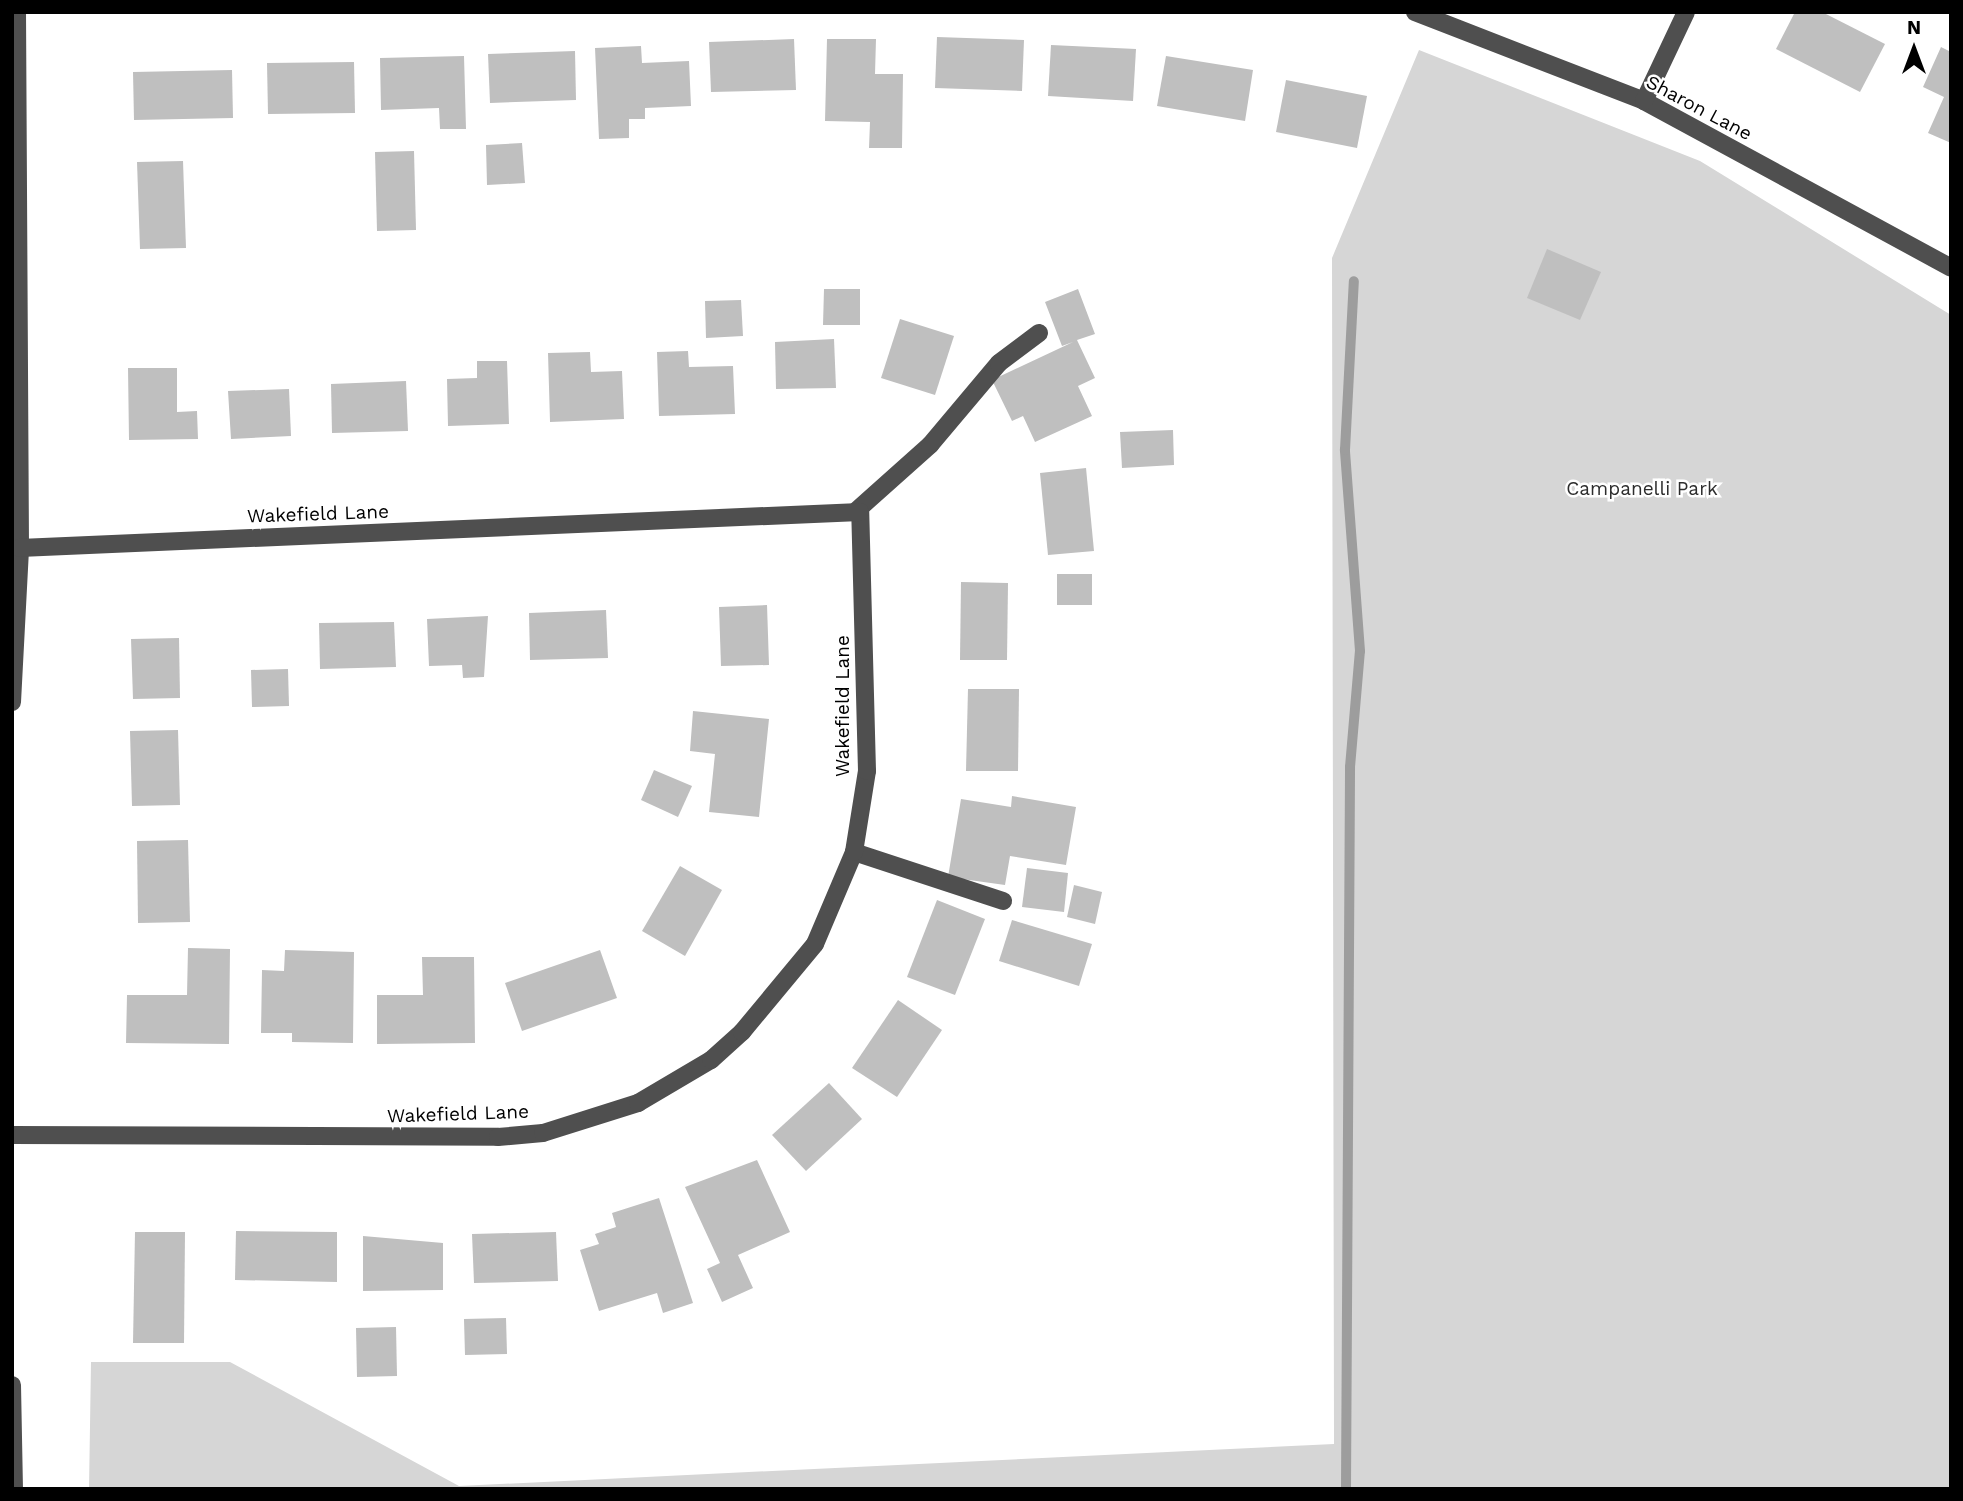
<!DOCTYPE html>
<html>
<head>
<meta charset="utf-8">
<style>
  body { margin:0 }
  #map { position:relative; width:1963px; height:1501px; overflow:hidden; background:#fff; font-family:"Work Sans",sans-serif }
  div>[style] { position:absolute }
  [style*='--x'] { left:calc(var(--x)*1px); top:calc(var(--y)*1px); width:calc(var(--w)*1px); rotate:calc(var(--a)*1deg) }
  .green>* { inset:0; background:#d6d6d6 }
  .stream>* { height:10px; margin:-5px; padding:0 5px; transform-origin:5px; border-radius:5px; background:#9d9d9d }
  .building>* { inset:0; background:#bfbfbf }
  .minor>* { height:18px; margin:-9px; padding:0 9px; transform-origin:9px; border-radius:9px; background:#4f4f4f }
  span { translate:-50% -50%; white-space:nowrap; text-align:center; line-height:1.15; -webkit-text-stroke:5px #fff; paint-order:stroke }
  .street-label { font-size:19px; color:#000 }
  .park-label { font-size:19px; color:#2d2d2d }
  .frame { position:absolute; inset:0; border:14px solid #000; pointer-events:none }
  .north { position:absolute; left:1879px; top:14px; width:70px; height:70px; -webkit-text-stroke:5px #fff; paint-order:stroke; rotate:0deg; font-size:19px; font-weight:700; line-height:28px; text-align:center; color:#000 }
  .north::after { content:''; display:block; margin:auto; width:24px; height:32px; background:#000; clip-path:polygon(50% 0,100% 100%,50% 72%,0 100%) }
</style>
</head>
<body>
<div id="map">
  <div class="green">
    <div style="clip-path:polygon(1419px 50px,1700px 161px,1951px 315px,1951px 1489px,89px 1489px,91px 1362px,230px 1362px,459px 1486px,1334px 1444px,1332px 258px)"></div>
  </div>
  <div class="stream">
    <div style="--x:1346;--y:1489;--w:722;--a:-89.68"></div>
    <div style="--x:1350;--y:767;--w:116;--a:-85.1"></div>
    <div style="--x:1360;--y:651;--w:202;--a:-94.3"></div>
    <div style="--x:1345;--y:450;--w:169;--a:-87"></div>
  </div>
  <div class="building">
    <div style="clip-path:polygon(1795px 12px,1822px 12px,1885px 44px,1860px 92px,1776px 49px)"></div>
    <div style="clip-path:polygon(937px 37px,1024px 40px,1022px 91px,935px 88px)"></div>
    <div style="clip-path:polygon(794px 39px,796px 90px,711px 92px,709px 42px)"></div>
    <div style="clip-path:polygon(827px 39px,876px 39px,875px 74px,903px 74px,902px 148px,869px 148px,870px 122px,825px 121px)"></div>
    <div style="clip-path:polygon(1051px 45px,1136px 49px,1133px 101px,1048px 96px)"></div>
    <div style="clip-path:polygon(641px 46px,642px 63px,689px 61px,691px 106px,645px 108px,645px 119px,629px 119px,629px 138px,599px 139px,595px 48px)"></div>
    <div style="clip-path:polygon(1941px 47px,1951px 52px,1951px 143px,1928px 133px,1944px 97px,1923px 87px)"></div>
    <div style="clip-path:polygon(575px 51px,576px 100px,490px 103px,488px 54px)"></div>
    <div style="clip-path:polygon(464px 56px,466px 129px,440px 129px,439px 108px,381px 110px,380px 58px)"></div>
    <div style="clip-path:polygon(1166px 56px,1253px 70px,1245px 121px,1157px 106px)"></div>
    <div style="clip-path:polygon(354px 62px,355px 113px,268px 114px,267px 63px)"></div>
    <div style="clip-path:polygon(232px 70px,233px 118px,134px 120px,133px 72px)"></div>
    <div style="clip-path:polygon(1286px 80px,1367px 96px,1357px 148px,1276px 132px)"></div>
    <div style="clip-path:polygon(522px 143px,525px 183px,487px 185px,486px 145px)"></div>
    <div style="clip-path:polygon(414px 151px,416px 230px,377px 231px,375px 152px)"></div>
    <div style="clip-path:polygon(183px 161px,186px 248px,140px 249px,137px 162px)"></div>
    <div style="clip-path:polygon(1547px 249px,1601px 272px,1580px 320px,1527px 298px)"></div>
    <div style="clip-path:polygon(824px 289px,860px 289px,860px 325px,823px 325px)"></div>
    <div style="clip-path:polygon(1078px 289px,1095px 334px,1077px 340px,1095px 378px,1078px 386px,1092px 416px,1035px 442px,1023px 416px,1012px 421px,992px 380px,1073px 342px,1062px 346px,1045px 302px)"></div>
    <div style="clip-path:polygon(741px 300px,743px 336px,706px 338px,705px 301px)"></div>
    <div style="clip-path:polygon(900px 319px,954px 336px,935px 395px,881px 378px)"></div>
    <div style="clip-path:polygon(834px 339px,836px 388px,776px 389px,775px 342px)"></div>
    <div style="clip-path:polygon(688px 351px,689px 367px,733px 366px,735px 414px,659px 416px,657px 352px)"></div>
    <div style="clip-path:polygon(590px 352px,591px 372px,622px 371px,624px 419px,550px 422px,548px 353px)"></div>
    <div style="clip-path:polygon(477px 361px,507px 361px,509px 424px,448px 426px,447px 379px,477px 378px)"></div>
    <div style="clip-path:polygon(128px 368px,177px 368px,177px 412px,197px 411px,198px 439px,129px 440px)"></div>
    <div style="clip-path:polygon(406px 381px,408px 431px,332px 433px,331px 384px)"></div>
    <div style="clip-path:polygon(289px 389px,291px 436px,231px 439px,228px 391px)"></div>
    <div style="clip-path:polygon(1173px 430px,1174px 465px,1122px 468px,1120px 432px)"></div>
    <div style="clip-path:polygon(1086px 468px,1094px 551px,1048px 555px,1040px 473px)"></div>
    <div style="clip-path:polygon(1057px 574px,1092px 574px,1092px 605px,1057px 605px)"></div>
    <div style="clip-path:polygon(961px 582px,1008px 583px,1007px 660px,960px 660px)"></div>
    <div style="clip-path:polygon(767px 605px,769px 665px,721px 666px,719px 607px)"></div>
    <div style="clip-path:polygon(606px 610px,608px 658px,530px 660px,529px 613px)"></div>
    <div style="clip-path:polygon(488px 616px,484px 677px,463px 678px,462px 665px,429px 666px,427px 619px)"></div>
    <div style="clip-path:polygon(394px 622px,396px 667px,320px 669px,319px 623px)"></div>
    <div style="clip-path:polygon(179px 638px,180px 698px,133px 699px,131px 639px)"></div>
    <div style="clip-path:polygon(288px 669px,289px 706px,252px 707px,251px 670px)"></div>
    <div style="clip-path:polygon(968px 689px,1019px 689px,1018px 771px,966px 771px)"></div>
    <div style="clip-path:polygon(693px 711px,769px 719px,759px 817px,709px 812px,715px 754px,690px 751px)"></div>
    <div style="clip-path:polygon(178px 730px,180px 805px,132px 806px,130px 731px)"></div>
    <div style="clip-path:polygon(654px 770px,692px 786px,678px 817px,641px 800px)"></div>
    <div style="clip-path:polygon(1012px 796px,1076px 807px,1066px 865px,1010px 856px,1005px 885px,948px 877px,961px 799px,1011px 807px)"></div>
    <div style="clip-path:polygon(188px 840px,190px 922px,138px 923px,137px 841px)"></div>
    <div style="clip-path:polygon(680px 866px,722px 890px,685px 956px,642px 931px)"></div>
    <div style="clip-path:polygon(1027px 868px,1068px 873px,1064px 912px,1022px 907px)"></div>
    <div style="clip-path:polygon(1074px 885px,1102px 892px,1095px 924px,1067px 917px)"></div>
    <div style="clip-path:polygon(937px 900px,985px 919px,955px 995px,907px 977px)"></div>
    <div style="clip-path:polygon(1012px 920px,1092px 944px,1079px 986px,999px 961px)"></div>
    <div style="clip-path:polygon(188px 948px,230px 949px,229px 1044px,126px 1043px,127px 995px,187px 995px)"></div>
    <div style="clip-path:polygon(285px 950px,354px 952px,353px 1043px,292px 1042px,292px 1033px,261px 1033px,262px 970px,284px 971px)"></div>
    <div style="clip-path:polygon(600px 950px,617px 998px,522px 1031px,505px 983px)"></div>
    <div style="clip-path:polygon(422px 957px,474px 957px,475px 1043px,377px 1044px,377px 995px,423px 995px)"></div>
    <div style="clip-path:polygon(898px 1000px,942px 1030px,897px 1097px,852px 1068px)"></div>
    <div style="clip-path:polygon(829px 1083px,862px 1119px,806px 1171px,772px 1135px)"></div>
    <div style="clip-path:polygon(757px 1160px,790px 1232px,738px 1255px,753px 1288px,722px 1302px,707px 1269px,720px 1263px,685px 1187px)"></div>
    <div style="clip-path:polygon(659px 1198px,693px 1303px,663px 1313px,657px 1293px,599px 1311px,580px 1250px,599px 1244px,595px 1234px,616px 1227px,612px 1213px)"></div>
    <div style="clip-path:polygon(236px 1231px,337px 1232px,337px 1282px,235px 1280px)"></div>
    <div style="clip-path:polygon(135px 1232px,185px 1232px,184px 1343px,133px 1343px)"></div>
    <div style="clip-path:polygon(556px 1232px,558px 1281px,474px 1283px,472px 1234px)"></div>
    <div style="clip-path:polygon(363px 1236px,443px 1243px,443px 1290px,363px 1291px)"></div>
    <div style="clip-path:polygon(506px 1318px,507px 1354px,465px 1355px,464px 1319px)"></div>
    <div style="clip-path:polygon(396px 1327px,397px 1376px,357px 1377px,356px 1328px)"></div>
  </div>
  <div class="minor">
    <div style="--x:1415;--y:12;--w:246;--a:21.2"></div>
    <div style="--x:1644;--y:101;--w:349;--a:28.5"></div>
    <div style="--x:1644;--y:101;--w:98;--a:-64.7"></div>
    <div style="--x:855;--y:512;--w:101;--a:-41.8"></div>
    <div style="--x:930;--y:445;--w:107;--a:-49.9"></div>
    <div style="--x:999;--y:363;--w:50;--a:-36.9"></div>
    <div style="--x:12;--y:702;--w:154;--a:-87"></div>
    <div style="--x:20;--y:548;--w:536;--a:-90.32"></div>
    <div style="--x:854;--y:852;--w:157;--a:18.2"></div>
    <div style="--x:12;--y:1135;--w:486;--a:0.2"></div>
    <div style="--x:498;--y:1137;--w:45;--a:-5.1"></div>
    <div style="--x:543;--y:1133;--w:100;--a:-17.5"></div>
    <div style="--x:638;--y:1103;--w:85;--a:-30.5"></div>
    <div style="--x:711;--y:1060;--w:42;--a:-42.1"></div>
    <div style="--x:742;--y:1032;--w:114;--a:-50.3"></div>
    <div style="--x:815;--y:944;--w:100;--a:-67"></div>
    <div style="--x:854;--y:852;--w:82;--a:-80.9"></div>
    <div style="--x:867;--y:771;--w:259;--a:-91.5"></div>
    <div style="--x:860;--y:512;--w:841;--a:177.55"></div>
    <div style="--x:12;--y:1385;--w:104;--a:88.9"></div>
  </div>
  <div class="street-label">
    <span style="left:1699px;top:108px;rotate:28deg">Sharon Lane</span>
    <span style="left:318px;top:514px;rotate:-2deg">Wakefield Lane</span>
    <span style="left:843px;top:706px;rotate:-90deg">Wakefield Lane</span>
    <span style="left:458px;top:1114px;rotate:-2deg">Wakefield Lane</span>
  </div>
  <div class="park-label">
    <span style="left:1642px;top:489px">Campanelli Park</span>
  </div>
  <div class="frame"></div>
  <div class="north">N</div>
</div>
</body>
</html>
